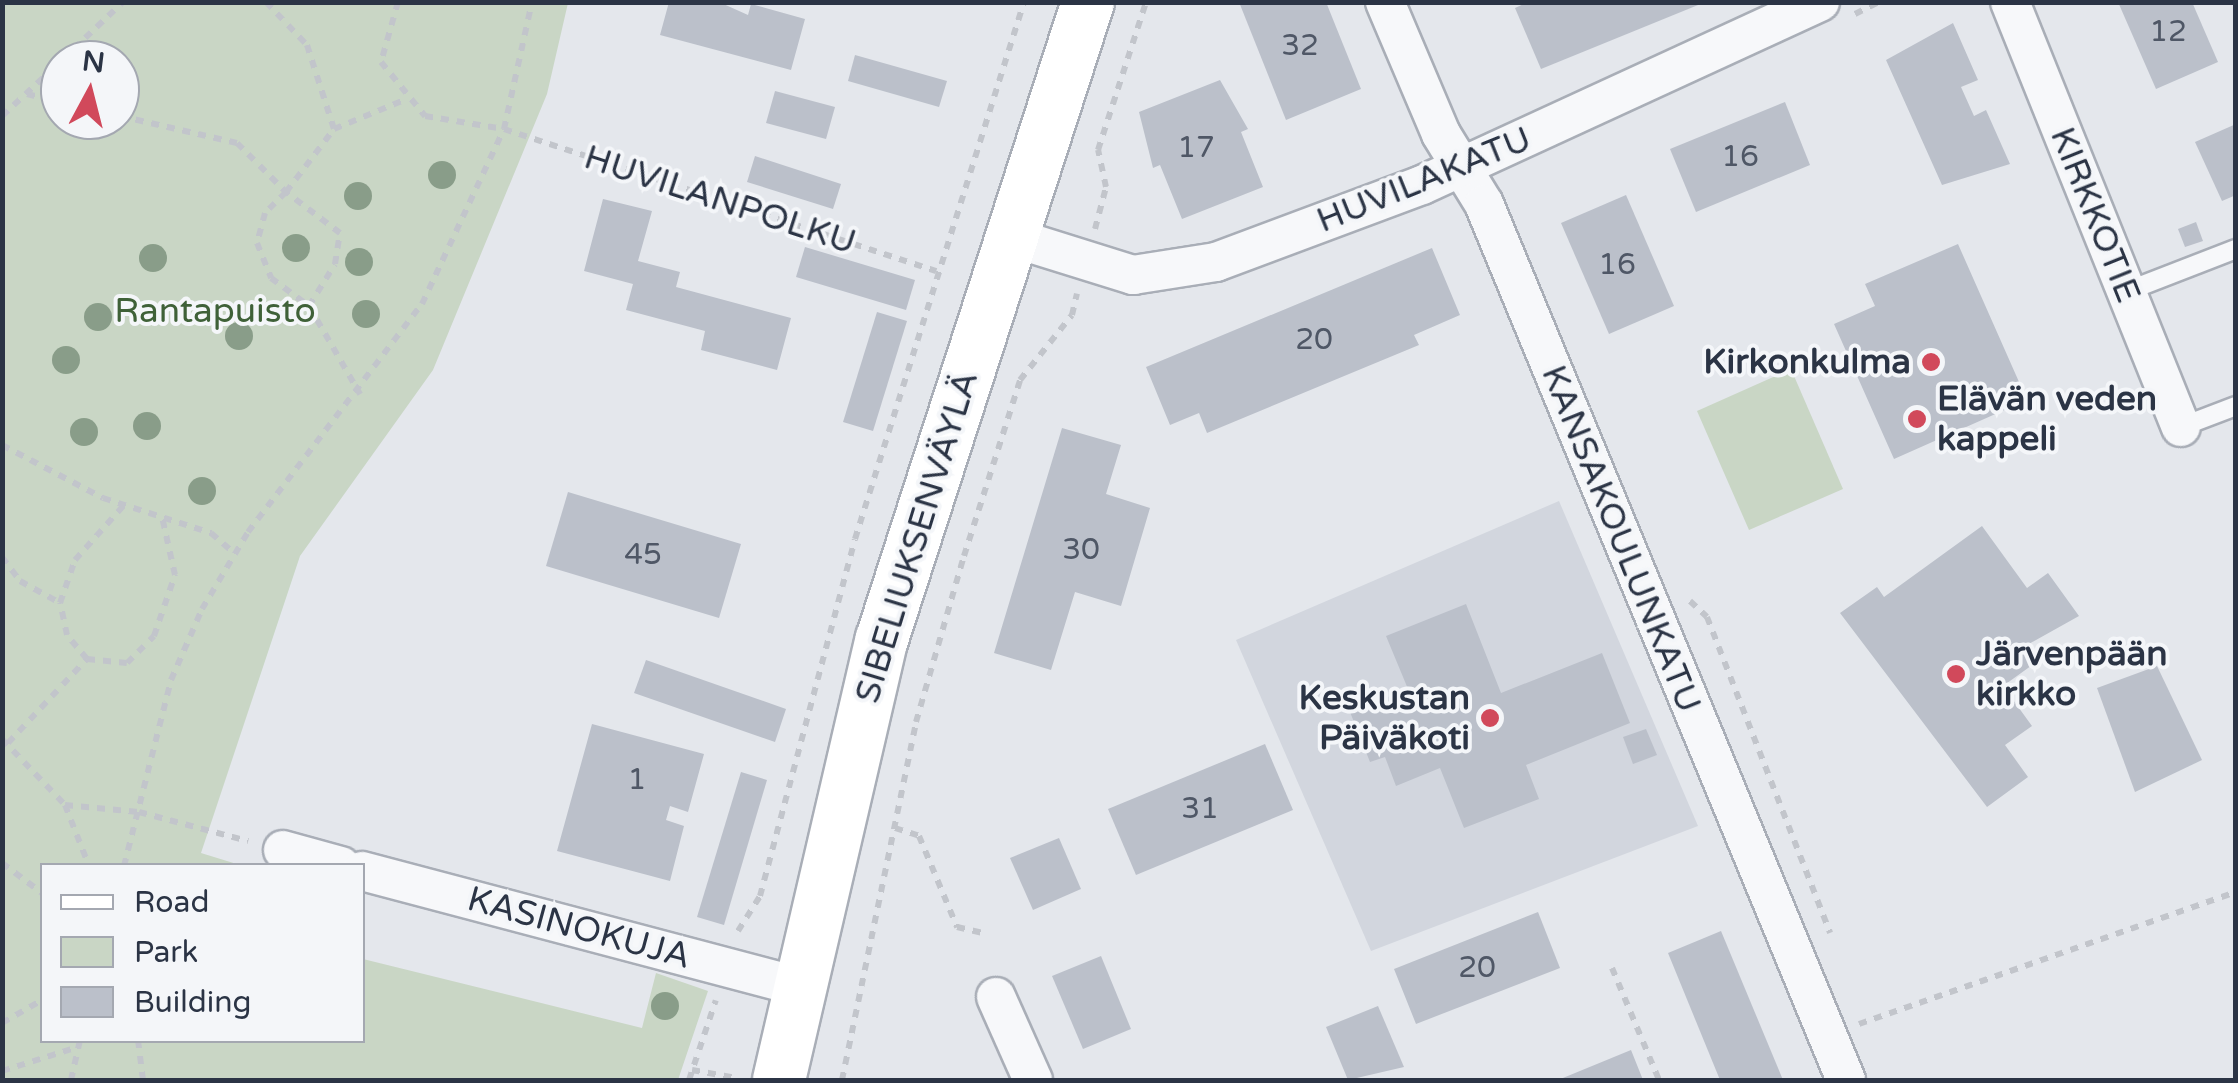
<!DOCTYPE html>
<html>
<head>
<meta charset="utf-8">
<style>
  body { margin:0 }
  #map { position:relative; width:2238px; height:1083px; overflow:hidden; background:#e4e7ec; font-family:"Varela Round",sans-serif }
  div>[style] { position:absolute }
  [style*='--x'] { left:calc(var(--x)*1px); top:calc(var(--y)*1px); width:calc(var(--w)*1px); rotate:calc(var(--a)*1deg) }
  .built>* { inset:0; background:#d2d6de }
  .green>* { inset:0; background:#c9d6c5 }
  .building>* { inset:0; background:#bbc0ca }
  .path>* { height:6px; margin-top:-3px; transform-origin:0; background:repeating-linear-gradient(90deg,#c2c5cb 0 8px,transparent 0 16px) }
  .roads { filter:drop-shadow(2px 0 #a9aeb7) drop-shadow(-2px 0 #a9aeb7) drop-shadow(0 2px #a9aeb7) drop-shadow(0 -2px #a9aeb7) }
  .lane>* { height:18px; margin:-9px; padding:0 9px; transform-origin:9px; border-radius:9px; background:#f7f8fa }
  .street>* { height:38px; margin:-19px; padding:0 19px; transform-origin:19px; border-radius:19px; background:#f7f8fa }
  .secondary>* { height:52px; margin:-26px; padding:0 26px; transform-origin:26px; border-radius:26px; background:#fff }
  .trees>* { width:28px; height:28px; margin:-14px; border-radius:50%; background:#899d89 }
  .dots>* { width:28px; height:28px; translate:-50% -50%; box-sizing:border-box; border:5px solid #f4f6f9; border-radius:50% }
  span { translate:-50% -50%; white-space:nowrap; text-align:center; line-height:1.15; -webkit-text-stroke:8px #f4f6f9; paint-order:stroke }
  .number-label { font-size:30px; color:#4f5766 }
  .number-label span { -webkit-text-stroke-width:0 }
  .street-label { font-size:35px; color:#2b3445 }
  .park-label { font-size:35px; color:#3f6138 }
  .poi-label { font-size:35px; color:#2b3445; font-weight:700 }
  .right { translate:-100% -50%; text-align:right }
  .left { translate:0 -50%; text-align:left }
  .frame { position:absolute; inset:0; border:5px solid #2b3445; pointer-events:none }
  .legend { position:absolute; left:40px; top:863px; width:325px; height:180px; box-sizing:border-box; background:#f4f6f9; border:2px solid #a4a8b1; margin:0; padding:12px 18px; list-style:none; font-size:30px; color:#2b3445 }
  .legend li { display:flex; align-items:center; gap:20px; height:50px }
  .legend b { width:50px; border:2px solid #a4a8b1 }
  .north { position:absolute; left:40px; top:40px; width:100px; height:100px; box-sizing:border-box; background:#f4f6f9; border:2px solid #a4a8b1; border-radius:50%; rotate:7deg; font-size:28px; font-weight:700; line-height:40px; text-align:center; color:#2b3445 }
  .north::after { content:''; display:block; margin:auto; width:35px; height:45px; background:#d1495b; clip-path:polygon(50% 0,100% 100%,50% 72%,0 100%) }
</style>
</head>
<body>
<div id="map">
  <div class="built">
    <div style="clip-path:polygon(1559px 501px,1698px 826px,1371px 951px,1236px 640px)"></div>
  </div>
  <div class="green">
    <div style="clip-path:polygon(evenodd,2px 3px,568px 3px,547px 94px,433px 370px,300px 556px,201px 853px,240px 865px,42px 866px,42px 1040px,362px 1040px,363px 959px,642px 1028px,656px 973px,708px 991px,678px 1080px,3px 1080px,2px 3px,120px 60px,120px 120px,60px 120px,60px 60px,120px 60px)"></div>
    <div style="clip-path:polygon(1791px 369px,1843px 489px,1749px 530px,1697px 411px)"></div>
  </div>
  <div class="building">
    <div style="clip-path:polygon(669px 2px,719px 2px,748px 15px,751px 4px,805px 19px,791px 70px,660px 35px)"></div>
    <div style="clip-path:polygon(1239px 2px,1326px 2px,1361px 89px,1286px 120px)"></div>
    <div style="clip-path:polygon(1528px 2px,1703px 2px,1703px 3px,1541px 69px,1515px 8px)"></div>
    <div style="clip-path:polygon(2118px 2px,2192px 2px,2218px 62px,2156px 89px)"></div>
    <div style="clip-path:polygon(1953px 23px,1978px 80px,1961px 87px,1974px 116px,1986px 110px,2010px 164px,1942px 185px,1886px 60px)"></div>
    <div style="clip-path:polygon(855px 55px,947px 81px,939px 107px,848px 81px)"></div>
    <div style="clip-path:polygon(1220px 80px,1248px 129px,1241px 132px,1263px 187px,1182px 219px,1160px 165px,1153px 168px,1139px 112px)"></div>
    <div style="clip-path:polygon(775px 91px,835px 107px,826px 139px,766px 123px)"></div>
    <div style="clip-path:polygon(1785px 102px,1810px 165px,1696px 212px,1670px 149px)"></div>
    <div style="clip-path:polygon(2236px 124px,2236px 195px,2222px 201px,2195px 142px)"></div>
    <div style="clip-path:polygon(755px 156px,841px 184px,833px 209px,747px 182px)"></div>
    <div style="clip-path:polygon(1626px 195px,1674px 306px,1609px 334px,1561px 223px)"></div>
    <div style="clip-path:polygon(603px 199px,652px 211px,638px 261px,680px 272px,676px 287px,791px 318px,777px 370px,701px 350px,705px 331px,626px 310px,633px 284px,584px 271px)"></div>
    <div style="clip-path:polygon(2196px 222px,2203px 241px,2185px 247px,2178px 229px)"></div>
    <div style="clip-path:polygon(1958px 244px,2027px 400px,1894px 459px,1834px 324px,1875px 306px,1865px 284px)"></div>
    <div style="clip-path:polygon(805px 247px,915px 280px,906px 310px,796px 277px)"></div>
    <div style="clip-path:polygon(1432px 248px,1460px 315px,1414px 335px,1419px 345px,1207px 433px,1199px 413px,1170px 425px,1146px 367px)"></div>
    <div style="clip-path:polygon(877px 312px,907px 321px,873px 431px,843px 422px)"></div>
    <div style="clip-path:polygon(1062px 428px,1121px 445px,1106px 494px,1150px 508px,1121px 606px,1075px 592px,1051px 670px,994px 653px)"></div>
    <div style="clip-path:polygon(568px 492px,741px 544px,719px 618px,546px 566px)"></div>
    <div style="clip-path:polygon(1982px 526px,2027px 588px,2048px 573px,2079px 616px,2027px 645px,2038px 661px,2003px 686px,2032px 726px,2005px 745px,2028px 777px,1987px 807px,1840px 613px,1877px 587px,1884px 597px)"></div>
    <div style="clip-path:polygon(1466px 604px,1501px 693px,1602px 653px,1630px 723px,1526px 765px,1539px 799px,1464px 828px,1440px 768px,1396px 786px,1385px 757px,1370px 762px,1350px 712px,1408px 689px,1386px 636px)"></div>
    <div style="clip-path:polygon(646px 660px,786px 709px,775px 742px,634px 693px)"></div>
    <div style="clip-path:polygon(2157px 666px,2202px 760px,2135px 792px,2097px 688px)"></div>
    <div style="clip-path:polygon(592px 724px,704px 754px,688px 812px,670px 806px,666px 820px,684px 826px,670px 881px,557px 851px)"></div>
    <div style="clip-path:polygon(1646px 729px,1657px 755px,1633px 764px,1623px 737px)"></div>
    <div style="clip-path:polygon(1265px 744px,1293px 810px,1136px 875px,1108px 809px)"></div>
    <div style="clip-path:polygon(741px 772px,767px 780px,724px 925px,697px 917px)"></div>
    <div style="clip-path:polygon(1059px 838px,1081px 889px,1033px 910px,1010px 858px)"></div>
    <div style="clip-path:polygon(1538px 912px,1560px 968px,1416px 1024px,1394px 969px)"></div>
    <div style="clip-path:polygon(1721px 931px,1783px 1080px,1720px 1080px,1668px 953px)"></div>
    <div style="clip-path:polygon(1101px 956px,1131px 1029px,1083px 1049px,1052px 976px)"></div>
    <div style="clip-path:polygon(1378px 1006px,1404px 1067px,1348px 1080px,1326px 1027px)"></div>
    <div style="clip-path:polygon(1631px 1050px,1643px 1080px,1558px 1080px)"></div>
  </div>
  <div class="path">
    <div style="--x:266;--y:2;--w:59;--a:46.4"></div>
    <div style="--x:307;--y:45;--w:88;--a:72.2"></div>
    <div style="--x:398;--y:2;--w:62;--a:105.8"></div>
    <div style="--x:381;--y:62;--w:70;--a:50.8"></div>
    <div style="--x:425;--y:116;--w:80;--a:9.3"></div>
    <div style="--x:504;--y:129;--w:455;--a:18.2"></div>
    <div style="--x:1855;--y:14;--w:27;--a:-27"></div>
    <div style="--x:62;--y:60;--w:84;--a:-43.6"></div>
    <div style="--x:27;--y:94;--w:34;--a:14"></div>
    <div style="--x:2;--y:116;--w:79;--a:-43"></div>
    <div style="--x:120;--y:116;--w:120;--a:13"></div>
    <div style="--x:237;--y:143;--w:69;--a:45"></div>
    <div style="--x:286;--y:192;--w:30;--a:135"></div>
    <div style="--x:265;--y:213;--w:31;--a:105"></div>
    <div style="--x:257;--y:243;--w:38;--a:68"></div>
    <div style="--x:271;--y:278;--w:47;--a:36.4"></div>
    <div style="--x:309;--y:306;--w:102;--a:59.9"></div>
    <div style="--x:1095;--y:229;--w:43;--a:-75.3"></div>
    <div style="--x:1106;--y:187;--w:38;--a:-102"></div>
    <div style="--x:1098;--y:150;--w:156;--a:-72"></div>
    <div style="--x:309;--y:306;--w:49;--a:-58.2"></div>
    <div style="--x:335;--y:264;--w:31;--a:-81"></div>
    <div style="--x:340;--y:233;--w:68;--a:-142.8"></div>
    <div style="--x:286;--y:192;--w:79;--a:-52.7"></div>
    <div style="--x:334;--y:129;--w:76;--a:-22.5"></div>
    <div style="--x:2;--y:445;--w:114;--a:27.7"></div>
    <div style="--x:103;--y:498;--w:114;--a:18"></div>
    <div style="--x:211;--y:533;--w:32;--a:41"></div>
    <div style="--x:2;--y:557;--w:30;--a:53"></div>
    <div style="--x:20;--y:581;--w:46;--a:28.8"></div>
    <div style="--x:1690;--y:601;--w:23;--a:43"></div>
    <div style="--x:1707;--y:617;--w:339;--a:68.7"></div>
    <div style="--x:87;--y:659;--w:31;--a:-130"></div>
    <div style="--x:67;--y:635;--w:33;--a:-102"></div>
    <div style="--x:60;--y:603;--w:46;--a:-70.8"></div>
    <div style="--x:75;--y:560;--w:74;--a:-48.3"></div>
    <div style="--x:2;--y:739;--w:91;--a:46.3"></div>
    <div style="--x:65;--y:805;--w:74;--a:5.4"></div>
    <div style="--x:139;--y:812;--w:113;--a:14.9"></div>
    <div style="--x:8;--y:743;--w:115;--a:-46.8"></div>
    <div style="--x:87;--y:659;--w:40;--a:5.7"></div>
    <div style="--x:127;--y:663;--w:38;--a:-45"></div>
    <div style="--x:154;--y:636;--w:65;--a:-71"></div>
    <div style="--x:175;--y:575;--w:59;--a:-102.6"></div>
    <div style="--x:65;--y:805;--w:66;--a:68.5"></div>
    <div style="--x:895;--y:828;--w:25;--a:18"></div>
    <div style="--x:919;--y:836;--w:99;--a:67.3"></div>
    <div style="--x:957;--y:927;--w:31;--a:13"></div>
    <div style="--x:2;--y:863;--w:50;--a:36.9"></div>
    <div style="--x:124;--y:866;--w:192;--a:-75.8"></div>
    <div style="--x:171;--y:680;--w:77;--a:-66.4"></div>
    <div style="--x:202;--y:609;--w:90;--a:-59.1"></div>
    <div style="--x:248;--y:532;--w:287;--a:-52.7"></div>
    <div style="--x:422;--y:304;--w:193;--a:-64.9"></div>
    <div style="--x:504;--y:129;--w:130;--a:-77.6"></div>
    <div style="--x:738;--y:931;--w:41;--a:-57.8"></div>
    <div style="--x:760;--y:896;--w:369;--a:-75.1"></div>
    <div style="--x:855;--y:539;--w:563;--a:-72.53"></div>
    <div style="--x:1612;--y:968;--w:121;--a:67.2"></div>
    <div style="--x:2;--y:1023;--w:46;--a:-29.9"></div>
    <div style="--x:1859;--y:1024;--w:399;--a:-19.3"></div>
    <div style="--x:138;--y:1040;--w:40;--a:82.9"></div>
    <div style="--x:692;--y:1070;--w:45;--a:10.3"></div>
    <div style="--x:2;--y:1071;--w:80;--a:-17.5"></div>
    <div style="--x:71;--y:1080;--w:41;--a:-77.3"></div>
    <div style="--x:689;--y:1080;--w:84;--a:-71.4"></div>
    <div style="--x:842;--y:1080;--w:366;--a:-78.3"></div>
    <div style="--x:916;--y:722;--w:173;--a:-73.9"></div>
    <div style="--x:964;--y:556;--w:185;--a:-72.3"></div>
    <div style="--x:1020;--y:380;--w:83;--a:-51.3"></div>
    <div style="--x:1072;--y:315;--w:22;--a:-77"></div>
  </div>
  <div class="roads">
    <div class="lane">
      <div style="--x:2125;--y:292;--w:119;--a:-21.2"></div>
      <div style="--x:2181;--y:427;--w:59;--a:-20.9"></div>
    </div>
    <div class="street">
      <div style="--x:1385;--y:2;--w:143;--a:67"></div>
      <div style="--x:1441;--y:134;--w:82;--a:58.4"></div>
      <div style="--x:1484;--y:204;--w:948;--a:67.55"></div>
      <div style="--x:2010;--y:2;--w:458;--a:68.1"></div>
      <div style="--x:1011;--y:237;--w:128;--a:17.3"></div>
      <div style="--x:1133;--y:275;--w:84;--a:-8.9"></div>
      <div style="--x:1216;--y:262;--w:220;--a:-20.5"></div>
      <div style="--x:1422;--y:185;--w:438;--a:-24.7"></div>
      <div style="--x:283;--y:850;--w:60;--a:15.4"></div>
      <div style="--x:362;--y:871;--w:448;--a:14.8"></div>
      <div style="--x:996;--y:997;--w:91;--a:66"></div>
    </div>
    <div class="secondary">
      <div style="--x:779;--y:1080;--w:453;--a:-76.9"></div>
      <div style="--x:882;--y:639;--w:669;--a:-72.08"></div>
    </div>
  </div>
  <div class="trees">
    <div style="left:442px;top:175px"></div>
    <div style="left:358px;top:196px"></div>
    <div style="left:296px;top:248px"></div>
    <div style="left:153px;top:258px"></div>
    <div style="left:359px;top:262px"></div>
    <div style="left:366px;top:314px"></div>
    <div style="left:98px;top:317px"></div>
    <div style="left:239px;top:336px"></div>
    <div style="left:66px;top:360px"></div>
    <div style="left:147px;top:426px"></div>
    <div style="left:84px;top:432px"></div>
    <div style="left:202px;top:491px"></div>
    <div style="left:665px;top:1006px"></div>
  </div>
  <div class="dots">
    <div style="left:1931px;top:362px;background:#d1495b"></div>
    <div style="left:1917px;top:419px;background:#d1495b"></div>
    <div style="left:1956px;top:674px;background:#d1495b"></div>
    <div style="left:1490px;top:718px;background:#d1495b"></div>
  </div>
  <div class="number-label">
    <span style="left:2168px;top:32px">12</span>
    <span style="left:1300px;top:46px">32</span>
    <span style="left:1196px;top:148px">17</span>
    <span style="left:1740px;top:157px">16</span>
    <span style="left:1617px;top:265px">16</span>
    <span style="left:1314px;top:340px">20</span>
    <span style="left:1081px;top:550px">30</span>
    <span style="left:643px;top:555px">45</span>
    <span style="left:637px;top:780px">1</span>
    <span style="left:1200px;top:809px">31</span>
    <span style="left:1477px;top:968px">20</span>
  </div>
  <div class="street-label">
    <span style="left:1424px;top:180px;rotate:-22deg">HUVILAKATU</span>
    <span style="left:720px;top:200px;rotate:18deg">HUVILANPOLKU</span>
    <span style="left:2095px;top:215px;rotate:68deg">KIRKKOTIE</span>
    <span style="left:917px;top:537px;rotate:-73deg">SIBELIUKSENVÄYLÄ</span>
    <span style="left:1621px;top:539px;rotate:68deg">KANSAKOULUNKATU</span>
    <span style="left:579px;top:928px;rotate:15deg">KASINOKUJA</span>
  </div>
  <div class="park-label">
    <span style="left:215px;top:311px">Rantapuisto</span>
  </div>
  <div class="poi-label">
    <span class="right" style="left:1911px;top:362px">Kirkonkulma</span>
    <span class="left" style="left:1937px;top:419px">Elävän veden<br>kappeli</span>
    <span class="left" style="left:1976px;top:674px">Järvenpään<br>kirkko</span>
    <span class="right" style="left:1470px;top:718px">Keskustan<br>Päiväkoti</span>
  </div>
  <div class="frame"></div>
  <ul class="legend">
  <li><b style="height:12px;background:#fff"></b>Road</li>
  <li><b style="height:28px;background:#c9d6c5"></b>Park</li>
  <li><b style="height:28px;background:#bbc0ca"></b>Building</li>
  </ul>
  <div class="north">N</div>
</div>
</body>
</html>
